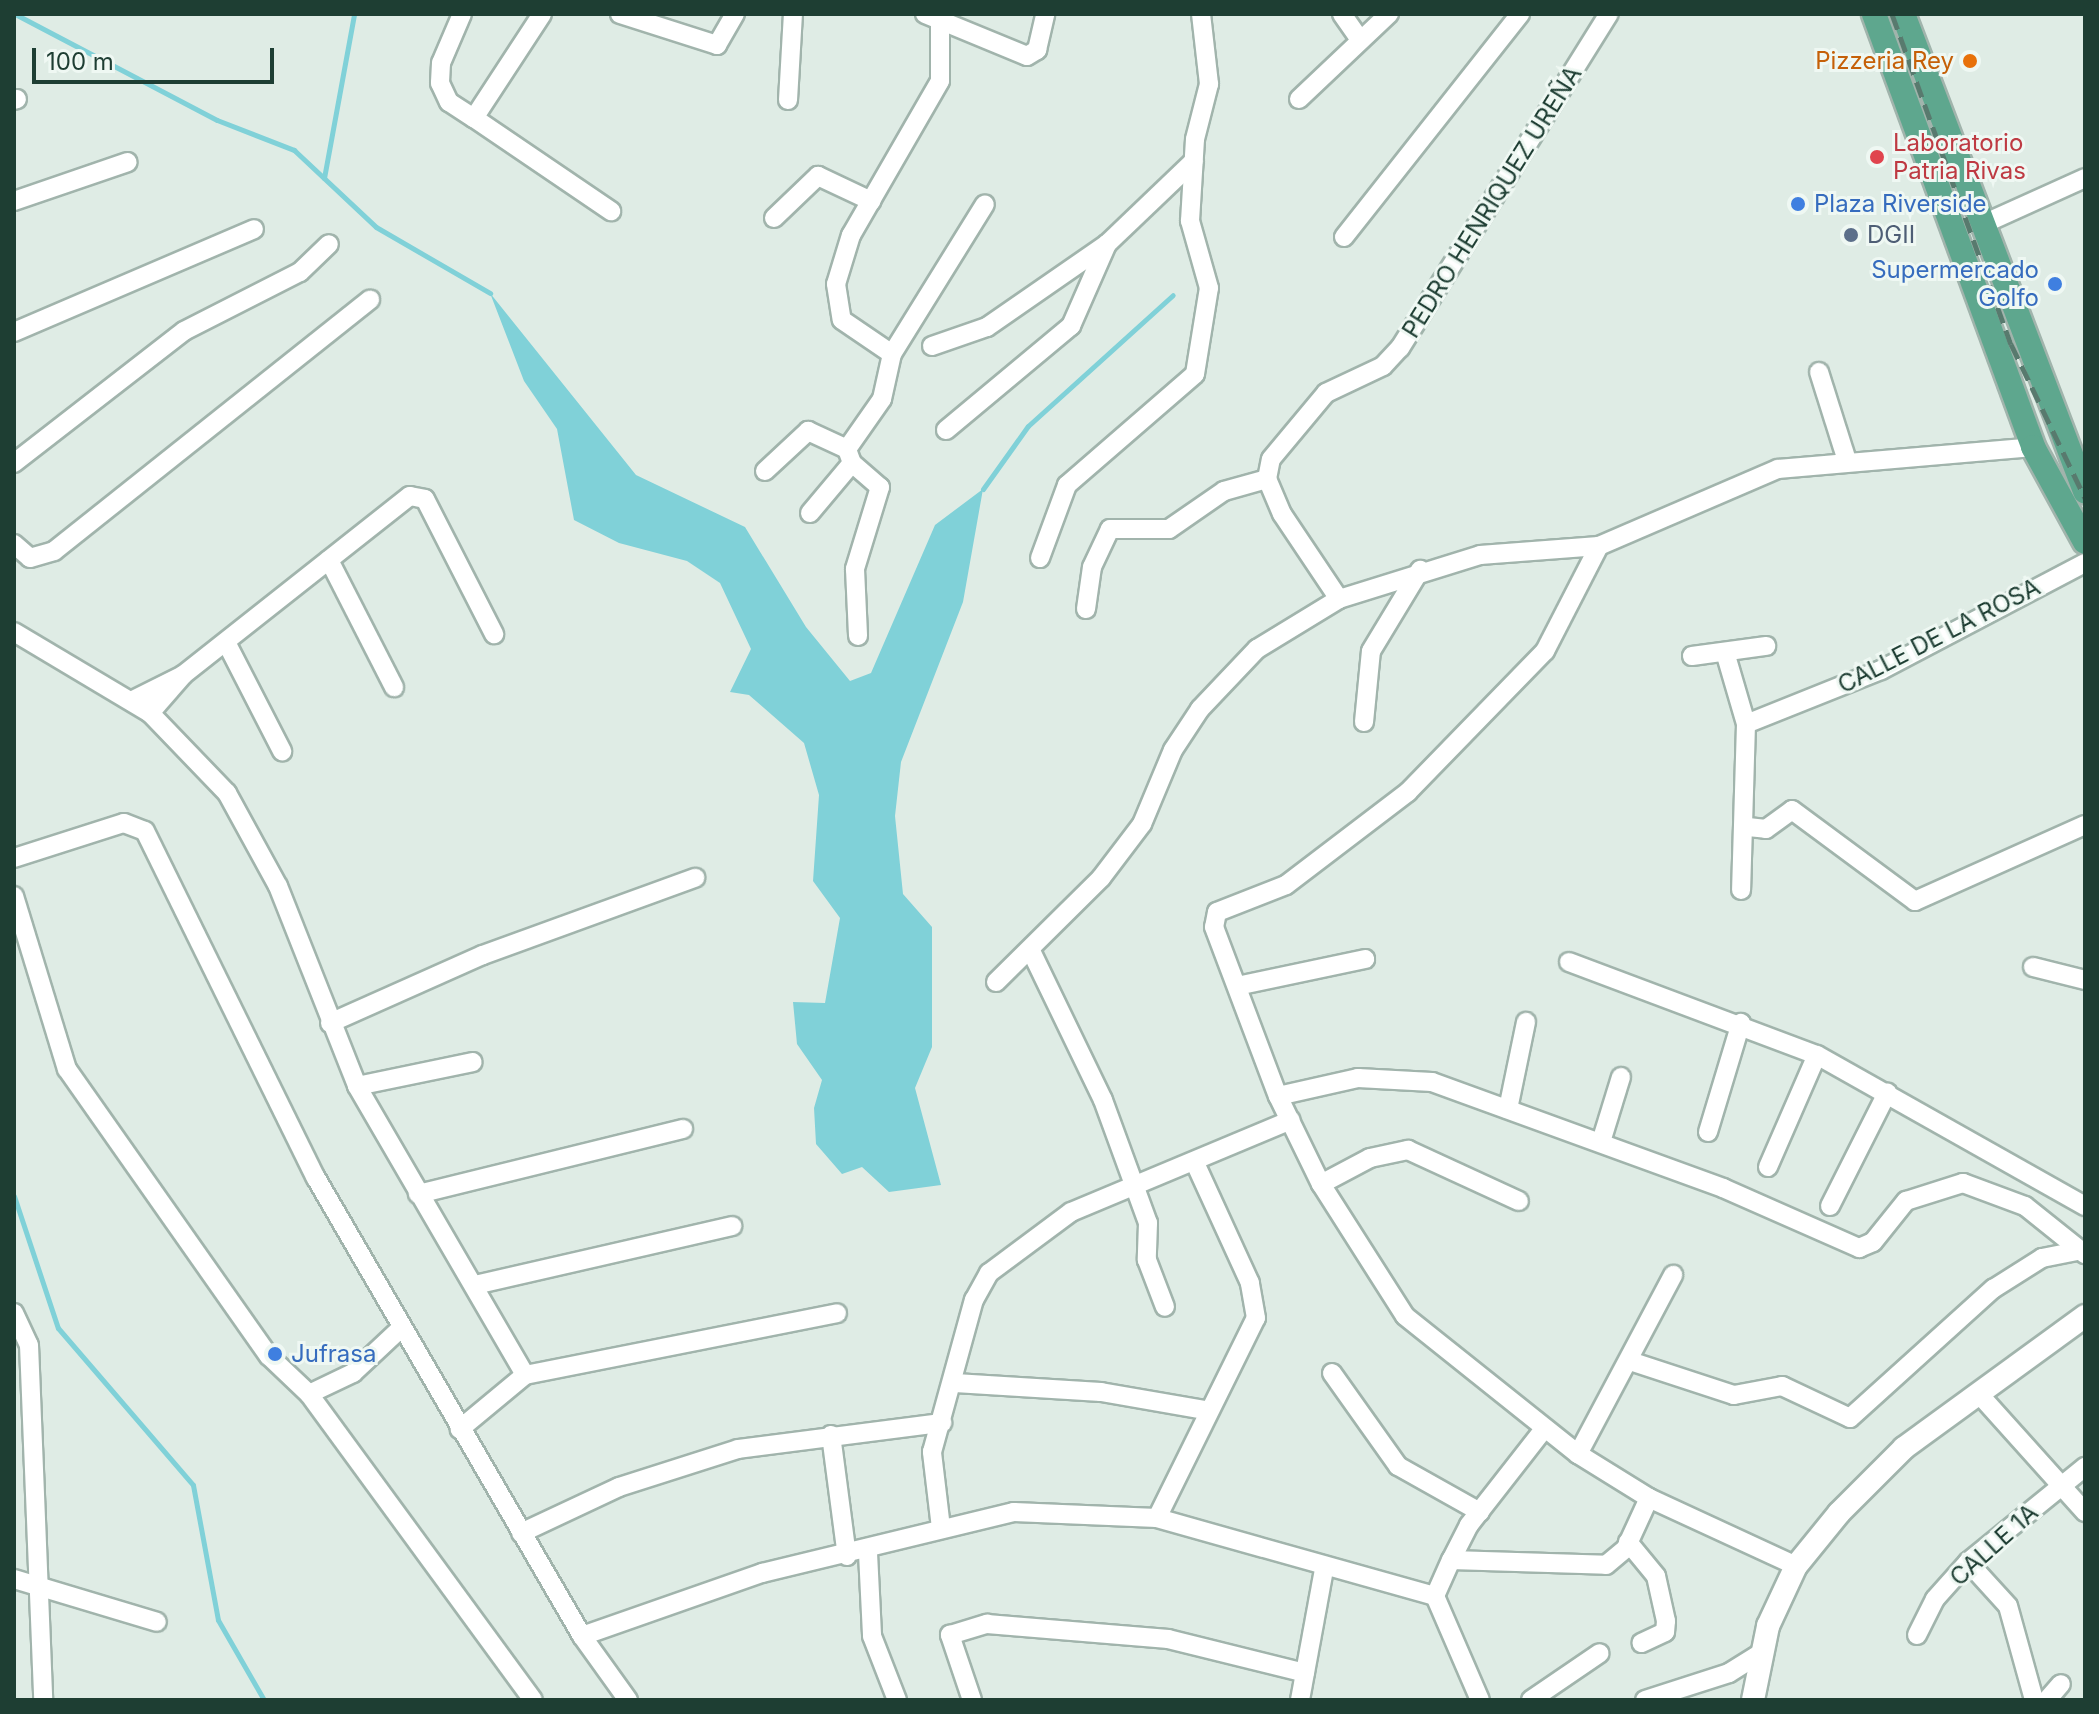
<!DOCTYPE html>
<html>
<head>
<meta charset="utf-8">
<style>
  body { margin:0 }
  #map { position:relative; width:2099px; height:1714px; overflow:hidden; background:#dfece5; font-family:Inter,sans-serif }
  div>[style] { position:absolute }
  [style*='--x'] { left:calc(var(--x)*1px); top:calc(var(--y)*1px); width:calc(var(--w)*1px); rotate:calc(var(--a)*1deg) }
  .water>* { inset:0; background:#80d1d8 }
  .stream>* { height:5px; margin:-2.5px; padding:0 2.5px; transform-origin:2.5px; border-radius:2.5px; background:#80d1d8 }
  .roads { filter:drop-shadow(2px 0 #a1b4ac) drop-shadow(-2px 0 #a1b4ac) drop-shadow(0 2px #a1b4ac) drop-shadow(0 -2px #a1b4ac) }
  .minor>* { height:18px; margin:-9px; padding:0 9px; transform-origin:9px; border-radius:9px; background:#fff }
  .tertiary>* { height:22px; margin:-11px; padding:0 11px; transform-origin:11px; border-radius:11px; background:#fff }
  .primary>* { height:24px; margin:-12px; padding:0 12px; transform-origin:12px; border-radius:12px; background:#5ea78e }
  .rail>* { height:5px; margin-top:-2.5px; transform-origin:0; background:repeating-linear-gradient(90deg,#587a6e 0 16px,transparent 0 24px) }
  .dots>* { width:22px; height:22px; translate:-50% -50%; box-sizing:border-box; border:4px solid #eff8f3; border-radius:50% }
  span { translate:-50% -50%; white-space:nowrap; text-align:center; line-height:1.15; -webkit-text-stroke:6px #eff8f3; paint-order:stroke }
  .food-label { font-size:24px; color:#c56008 }
  .right { translate:-100% -50%; text-align:right }
  .health-label { font-size:24px; color:#be3a42 }
  .left { translate:0 -50%; text-align:left }
  .street-label { font-size:24px; color:#1e3e33 }
  .shop-label { font-size:24px; color:#366cbe }
  .service-label { font-size:24px; color:#4e5e75 }
  .frame { position:absolute; inset:0; border:16px solid #1e3e33; pointer-events:none }
  .scale { position:absolute; left:32px; top:48px; width:242px; height:36px; box-sizing:border-box; border:4px solid #1e3e33; border-top:0; padding-left:10px; font-size:24px; line-height:28px; white-space:nowrap; color:#1e3e33; -webkit-text-stroke:6px #eff8f3; paint-order:stroke }
</style>
</head>
<body>
<div id="map">
  <div class="water">
    <div style="clip-path:polygon(490px 293px,636px 475px,745px 527px,806px 627px,850px 681px,871px 673px,935px 525px,983px 489px,963px 602px,901px 762px,895px 816px,903px 894px,932px 927px,932px 1047px,915px 1088px,941px 1185px,889px 1192px,862px 1167px,842px 1174px,816px 1144px,814px 1108px,822px 1080px,797px 1044px,793px 1002px,825px 1003px,840px 918px,813px 881px,819px 795px,804px 743px,749px 695px,730px 692px,751px 649px,720px 583px,687px 561px,619px 543px,574px 520px,557px 429px,524px 381px)"></div>
  </div>
  <div class="stream">
    <div style="--x:15;--y:14;--w:228;--a:27.7"></div>
    <div style="--x:217;--y:120;--w:83;--a:21.3"></div>
    <div style="--x:294;--y:150;--w:112;--a:43.2"></div>
    <div style="--x:376;--y:227;--w:132;--a:30.1"></div>
    <div style="--x:324;--y:178;--w:167;--a:-79.6"></div>
    <div style="--x:983;--y:489;--w:77;--a:-54.5"></div>
    <div style="--x:1028;--y:426;--w:195;--a:-42.1"></div>
    <div style="--x:14;--y:1196;--w:139;--a:71.6"></div>
    <div style="--x:58;--y:1328;--w:207;--a:49.3"></div>
    <div style="--x:193;--y:1485;--w:137;--a:79.5"></div>
    <div style="--x:218;--y:1620;--w:92;--a:60.1"></div>
  </div>
  <div class="roads">
    <div class="minor">
      <div style="--x:462;--y:14;--w:53;--a:113.2"></div>
      <div style="--x:441;--y:63;--w:20;--a:93"></div>
      <div style="--x:440;--y:83;--w:21;--a:65"></div>
      <div style="--x:449;--y:102;--w:30;--a:33"></div>
      <div style="--x:474;--y:118;--w:124;--a:-56.8"></div>
      <div style="--x:620;--y:14;--w:102;--a:17.7"></div>
      <div style="--x:717;--y:45;--w:36;--a:-60"></div>
      <div style="--x:925;--y:14;--w:110;--a:22.4"></div>
      <div style="--x:1027;--y:56;--w:12;--a:-31"></div>
      <div style="--x:1037;--y:50;--w:37;--a:-77"></div>
      <div style="--x:940;--y:14;--w:67;--a:90"></div>
      <div style="--x:940;--y:81;--w:178;--a:120"></div>
      <div style="--x:851;--y:235;--w:51;--a:107"></div>
      <div style="--x:836;--y:284;--w:36;--a:81"></div>
      <div style="--x:842;--y:320;--w:60;--a:34.2"></div>
      <div style="--x:892;--y:354;--w:176;--a:-58.2"></div>
      <div style="--x:1342;--y:14;--w:32;--a:55"></div>
      <div style="--x:1299;--y:99;--w:124;--a:-43.4"></div>
      <div style="--x:14;--y:100;--w:3;--a:-18"></div>
      <div style="--x:788;--y:100;--w:86;--a:-86.7"></div>
      <div style="--x:474;--y:118;--w:166;--a:34.2"></div>
      <div style="--x:14;--y:201;--w:120;--a:-18.9"></div>
      <div style="--x:774;--y:218;--w:61;--a:-43.7"></div>
      <div style="--x:818;--y:176;--w:59;--a:25.3"></div>
      <div style="--x:1981;--y:225;--w:114;--a:-24.3"></div>
      <div style="--x:1344;--y:237;--w:284;--a:-51.7"></div>
      <div style="--x:14;--y:332;--w:261;--a:-23.2"></div>
      <div style="--x:932;--y:346;--w:58;--a:-19.1"></div>
      <div style="--x:987;--y:327;--w:146;--a:-34.7"></div>
      <div style="--x:1819;--y:372;--w:93;--a:72.5"></div>
      <div style="--x:946;--y:430;--w:163;--a:-39.8"></div>
      <div style="--x:1071;--y:326;--w:90;--a:-66.3"></div>
      <div style="--x:1107;--y:244;--w:120;--a:-43.7"></div>
      <div style="--x:14;--y:463;--w:215;--a:-37.8"></div>
      <div style="--x:184;--y:331;--w:130;--a:-27"></div>
      <div style="--x:300;--y:272;--w:40;--a:-44"></div>
      <div style="--x:852;--y:463;--w:37;--a:41"></div>
      <div style="--x:880;--y:487;--w:86;--a:107"></div>
      <div style="--x:855;--y:569;--w:67;--a:87.4"></div>
      <div style="--x:765;--y:471;--w:59;--a:-42.9"></div>
      <div style="--x:808;--y:431;--w:43;--a:24.8"></div>
      <div style="--x:847;--y:449;--w:61;--a:-55"></div>
      <div style="--x:882;--y:399;--w:46;--a:-77.5"></div>
      <div style="--x:810;--y:513;--w:65;--a:-50"></div>
      <div style="--x:852;--y:463;--w:12;--a:-110"></div>
      <div style="--x:14;--y:544;--w:21;--a:41"></div>
      <div style="--x:30;--y:558;--w:25;--a:-16"></div>
      <div style="--x:54;--y:551;--w:404;--a:-38.5"></div>
      <div style="--x:1599;--y:546;--w:118;--a:117.2"></div>
      <div style="--x:1545;--y:651;--w:197;--a:134.2"></div>
      <div style="--x:1408;--y:792;--w:153;--a:142.7"></div>
      <div style="--x:1286;--y:885;--w:74;--a:158.6"></div>
      <div style="--x:1217;--y:912;--w:15;--a:101"></div>
      <div style="--x:1214;--y:927;--w:181;--a:69.3"></div>
      <div style="--x:1278;--y:1096;--w:98;--a:64"></div>
      <div style="--x:1321;--y:1184;--w:156;--a:57.5"></div>
      <div style="--x:1405;--y:1316;--w:221;--a:38.6"></div>
      <div style="--x:1578;--y:1454;--w:84;--a:31.8"></div>
      <div style="--x:1649;--y:1498;--w:162;--a:24.8"></div>
      <div style="--x:1040;--y:558;--w:78;--a:-69.7"></div>
      <div style="--x:1067;--y:485;--w:169;--a:-40.9"></div>
      <div style="--x:1195;--y:374;--w:87;--a:-80.8"></div>
      <div style="--x:1209;--y:288;--w:70;--a:-105.8"></div>
      <div style="--x:1190;--y:221;--w:82;--a:-86.5"></div>
      <div style="--x:1195;--y:139;--w:57;--a:-75.7"></div>
      <div style="--x:1209;--y:84;--w:70;--a:-96.5"></div>
      <div style="--x:329;--y:560;--w:143;--a:62.9"></div>
      <div style="--x:1339;--y:599;--w:102;--a:-123.8"></div>
      <div style="--x:1282;--y:514;--w:38;--a:-113"></div>
      <div style="--x:1267;--y:479;--w:20;--a:-79"></div>
      <div style="--x:1271;--y:459;--w:86;--a:-50.2"></div>
      <div style="--x:1326;--y:393;--w:63;--a:-25.3"></div>
      <div style="--x:1383;--y:366;--w:25;--a:-47"></div>
      <div style="--x:1400;--y:348;--w:394;--a:-58"></div>
      <div style="--x:1086;--y:609;--w:42;--a:-81.9"></div>
      <div style="--x:1092;--y:567;--w:42;--a:-64.7"></div>
      <div style="--x:1110;--y:529;--w:59;--a:0"></div>
      <div style="--x:1169;--y:529;--w:67;--a:-34.6"></div>
      <div style="--x:1224;--y:491;--w:45;--a:-15.6"></div>
      <div style="--x:14;--y:632;--w:158;--a:30.8"></div>
      <div style="--x:150;--y:713;--w:111;--a:46.1"></div>
      <div style="--x:227;--y:793;--w:106;--a:61.3"></div>
      <div style="--x:278;--y:886;--w:215;--a:68.4"></div>
      <div style="--x:357;--y:1086;--w:334;--a:59.8"></div>
      <div style="--x:525;--y:1375;--w:85;--a:140.3"></div>
      <div style="--x:226;--y:642;--w:123;--a:62.8"></div>
      <div style="--x:1725;--y:652;--w:75;--a:73.7"></div>
      <div style="--x:1746;--y:724;--w:166;--a:91.7"></div>
      <div style="--x:1692;--y:656;--w:75;--a:-7.7"></div>
      <div style="--x:133;--y:700;--w:56;--a:-26.6"></div>
      <div style="--x:183;--y:675;--w:289;--a:-38.3"></div>
      <div style="--x:410;--y:496;--w:15;--a:11"></div>
      <div style="--x:425;--y:499;--w:152;--a:62.9"></div>
      <div style="--x:150;--y:713;--w:50;--a:-49"></div>
      <div style="--x:1364;--y:722;--w:71;--a:-84.4"></div>
      <div style="--x:1371;--y:651;--w:95;--a:-58.8"></div>
      <div style="--x:1746;--y:724;--w:145;--a:-21.8"></div>
      <div style="--x:1881;--y:670;--w:230;--a:-27.7"></div>
      <div style="--x:1748;--y:827;--w:18;--a:6"></div>
      <div style="--x:1766;--y:829;--w:32;--a:-36"></div>
      <div style="--x:1792;--y:810;--w:153;--a:36.5"></div>
      <div style="--x:1915;--y:901;--w:186;--a:-24.1"></div>
      <div style="--x:14;--y:858;--w:115;--a:-17.7"></div>
      <div style="--x:124;--y:823;--w:22;--a:21"></div>
      <div style="--x:145;--y:831;--w:387;--a:63.8"></div>
      <div style="--x:316;--y:1178;--w:530;--a:59.85"></div>
      <div style="--x:582;--y:1636;--w:79;--a:54.3"></div>
      <div style="--x:14;--y:896;--w:181;--a:73"></div>
      <div style="--x:67;--y:1069;--w:351;--a:54.9"></div>
      <div style="--x:269;--y:1356;--w:55;--a:43.5"></div>
      <div style="--x:309;--y:1394;--w:49;--a:-25.5"></div>
      <div style="--x:353;--y:1373;--w:64;--a:-43.1"></div>
      <div style="--x:1031;--y:951;--w:165;--a:64.2"></div>
      <div style="--x:1103;--y:1100;--w:131;--a:69.9"></div>
      <div style="--x:1148;--y:1223;--w:37;--a:92"></div>
      <div style="--x:1147;--y:1260;--w:50;--a:69"></div>
      <div style="--x:1569;--y:962;--w:265;--a:20.6"></div>
      <div style="--x:1817;--y:1055;--w:308;--a:29.4"></div>
      <div style="--x:2033;--y:967;--w:54;--a:14"></div>
      <div style="--x:996;--y:982;--w:148;--a:-44.7"></div>
      <div style="--x:1101;--y:878;--w:68;--a:-52.8"></div>
      <div style="--x:1142;--y:824;--w:80;--a:-67.3"></div>
      <div style="--x:1173;--y:750;--w:49;--a:-56.6"></div>
      <div style="--x:1200;--y:709;--w:83;--a:-46.5"></div>
      <div style="--x:1257;--y:649;--w:96;--a:-31.4"></div>
      <div style="--x:1339;--y:599;--w:148;--a:-17.3"></div>
      <div style="--x:1480;--y:555;--w:119;--a:-4.3"></div>
      <div style="--x:1599;--y:546;--w:195;--a:-23.3"></div>
      <div style="--x:1778;--y:469;--w:256;--a:-4.9"></div>
      <div style="--x:1237;--y:986;--w:131;--a:-11.9"></div>
      <div style="--x:330;--y:1023;--w:167;--a:-24"></div>
      <div style="--x:483;--y:955;--w:226;--a:-20"></div>
      <div style="--x:357;--y:1086;--w:118;--a:-11.7"></div>
      <div style="--x:1278;--y:1096;--w:82;--a:-12.7"></div>
      <div style="--x:1358;--y:1078;--w:74;--a:3.1"></div>
      <div style="--x:1432;--y:1082;--w:310;--a:20"></div>
      <div style="--x:1723;--y:1188;--w:149;--a:23.8"></div>
      <div style="--x:1859;--y:1248;--w:15;--a:-23"></div>
      <div style="--x:1873;--y:1242;--w:53;--a:-51.2"></div>
      <div style="--x:1906;--y:1201;--w:60;--a:-17.5"></div>
      <div style="--x:1963;--y:1183;--w:66;--a:20.4"></div>
      <div style="--x:2025;--y:1206;--w:77;--a:38.7"></div>
      <div style="--x:1508;--y:1109;--w:89;--a:-78.3"></div>
      <div style="--x:1708;--y:1132;--w:114;--a:-73.2"></div>
      <div style="--x:1601;--y:1142;--w:68;--a:-72.9"></div>
      <div style="--x:1768;--y:1167;--w:122;--a:-66.4"></div>
      <div style="--x:1321;--y:1184;--w:55;--a:-28"></div>
      <div style="--x:1370;--y:1158;--w:39;--a:-12"></div>
      <div style="--x:1408;--y:1150;--w:122;--a:24.7"></div>
      <div style="--x:418;--y:1194;--w:273;--a:-13.8"></div>
      <div style="--x:1830;--y:1206;--w:127;--a:-63.2"></div>
      <div style="--x:475;--y:1285;--w:264;--a:-12.9"></div>
      <div style="--x:14;--y:1313;--w:35;--a:65"></div>
      <div style="--x:29;--y:1345;--w:355;--a:87.7"></div>
      <div style="--x:1633;--y:1362;--w:106;--a:18.1"></div>
      <div style="--x:1734;--y:1395;--w:49;--a:-10.6"></div>
      <div style="--x:1782;--y:1386;--w:75;--a:25.2"></div>
      <div style="--x:1850;--y:1418;--w:193;--a:-42.1"></div>
      <div style="--x:1993;--y:1289;--w:58;--a:-32.3"></div>
      <div style="--x:2042;--y:1258;--w:41;--a:-11.3"></div>
      <div style="--x:1332;--y:1373;--w:114;--a:54.6"></div>
      <div style="--x:1398;--y:1466;--w:94;--a:29.3"></div>
      <div style="--x:525;--y:1375;--w:318;--a:-11.2"></div>
      <div style="--x:955;--y:1383;--w:146;--a:3.5"></div>
      <div style="--x:1101;--y:1392;--w:106;--a:9.8"></div>
      <div style="--x:309;--y:1394;--w:379;--a:53.8"></div>
      <div style="--x:1979;--y:1394;--w:159;--a:48.1"></div>
      <div style="--x:1544;--y:1429;--w:122;--a:128"></div>
      <div style="--x:1469;--y:1525;--w:39;--a:117"></div>
      <div style="--x:1451;--y:1560;--w:155;--a:1.8"></div>
      <div style="--x:1606;--y:1565;--w:26;--a:-40"></div>
      <div style="--x:1626;--y:1548;--w:55;--a:-65.3"></div>
      <div style="--x:831;--y:1435;--w:122;--a:82.5"></div>
      <div style="--x:1578;--y:1454;--w:203;--a:-62"></div>
      <div style="--x:1157;--y:1518;--w:223;--a:-63.7"></div>
      <div style="--x:1256;--y:1318;--w:36;--a:-100"></div>
      <div style="--x:1250;--y:1283;--w:132;--a:-114.6"></div>
      <div style="--x:941;--y:1528;--w:77;--a:-96.8"></div>
      <div style="--x:932;--y:1452;--w:158;--a:-74.6"></div>
      <div style="--x:974;--y:1300;--w:31;--a:-61"></div>
      <div style="--x:989;--y:1273;--w:102;--a:-36.6"></div>
      <div style="--x:1071;--y:1212;--w:238;--a:-22.7"></div>
      <div style="--x:521;--y:1533;--w:108;--a:-25.1"></div>
      <div style="--x:619;--y:1487;--w:125;--a:-17.7"></div>
      <div style="--x:738;--y:1449;--w:206;--a:-7.3"></div>
      <div style="--x:1628;--y:1542;--w:44;--a:50.5"></div>
      <div style="--x:1656;--y:1576;--w:46;--a:77.5"></div>
      <div style="--x:1666;--y:1621;--w:11;--a:95"></div>
      <div style="--x:1665;--y:1632;--w:26;--a:155"></div>
      <div style="--x:868;--y:1553;--w:83;--a:87.2"></div>
      <div style="--x:872;--y:1636;--w:69;--a:68.7"></div>
      <div style="--x:1451;--y:1560;--w:39;--a:114"></div>
      <div style="--x:1435;--y:1596;--w:113;--a:66.6"></div>
      <div style="--x:1968;--y:1562;--w:59;--a:47.7"></div>
      <div style="--x:2008;--y:1606;--w:98;--a:74.5"></div>
      <div style="--x:14;--y:1579;--w:149;--a:16.7"></div>
      <div style="--x:1917;--y:1635;--w:40;--a:-63.4"></div>
      <div style="--x:1935;--y:1599;--w:50;--a:-48.3"></div>
      <div style="--x:1968;--y:1562;--w:151;--a:-39.1"></div>
      <div style="--x:582;--y:1636;--w:191;--a:-19.3"></div>
      <div style="--x:762;--y:1573;--w:259;--a:-13.6"></div>
      <div style="--x:1014;--y:1512;--w:143;--a:2.4"></div>
      <div style="--x:1157;--y:1518;--w:289;--a:15.7"></div>
      <div style="--x:972;--y:1700;--w:69;--a:-108.7"></div>
      <div style="--x:950;--y:1635;--w:39;--a:-17"></div>
      <div style="--x:987;--y:1624;--w:182;--a:4.7"></div>
      <div style="--x:1168;--y:1639;--w:141;--a:13.9"></div>
      <div style="--x:1300;--y:1700;--w:133;--a:-79.6"></div>
      <div style="--x:1531;--y:1700;--w:83;--a:-34.3"></div>
      <div style="--x:1645;--y:1700;--w:88;--a:-17.8"></div>
      <div style="--x:1729;--y:1673;--w:36;--a:-32"></div>
      <div style="--x:2047;--y:1700;--w:21;--a:-49"></div>
    </div>
    <div class="tertiary">
      <div style="--x:1753;--y:1700;--w:76;--a:-78.5"></div>
      <div style="--x:1768;--y:1626;--w:66;--a:-65"></div>
      <div style="--x:1796;--y:1566;--w:68;--a:-50.9"></div>
      <div style="--x:1839;--y:1513;--w:92;--a:-45"></div>
      <div style="--x:1904;--y:1448;--w:224;--a:-36.1"></div>
    </div>
    <div class="primary">
      <div style="--x:1874;--y:14;--w:461;--a:69.8"></div>
      <div style="--x:2033;--y:447;--w:108;--a:61.3"></div>
      <div style="--x:1903;--y:14;--w:511;--a:69.12"></div>
    </div>
  </div>
  <div class="rail">
    <div style="--x:1892;--y:14;--w:351;--a:70.2"></div>
    <div style="--x:2011;--y:344;--w:171;--a:64.3"></div>
  </div>
  <div class="dots">
    <div style="left:1970px;top:61px;background:#e8710a"></div>
    <div style="left:1877px;top:157px;background:#e0444e"></div>
    <div style="left:1798px;top:204px;background:#3f7fe0"></div>
    <div style="left:1851px;top:235px;background:#5c6f8a"></div>
    <div style="left:2055px;top:284px;background:#3f7fe0"></div>
    <div style="left:275px;top:1354px;background:#3f7fe0"></div>
  </div>
  <div class="food-label">
    <span class="right" style="left:1954px;top:61px">Pizzeria Rey</span>
  </div>
  <div class="health-label">
    <span class="left" style="left:1893px;top:157px">Laboratorio<br>Patria Rivas</span>
  </div>
  <div class="street-label">
    <span style="left:1492px;top:202px;rotate:-58deg">PEDRO HENRIQUEZ UREÑA</span>
    <span style="left:1939px;top:636px;rotate:-27deg">CALLE DE LA ROSA</span>
    <span style="left:1994px;top:1545px;rotate:-42deg">CALLE 1A</span>
  </div>
  <div class="shop-label">
    <span class="left" style="left:1814px;top:204px">Plaza Riverside</span>
    <span class="right" style="left:2039px;top:284px">Supermercado<br>Golfo</span>
    <span class="left" style="left:291px;top:1354px">Jufrasa</span>
  </div>
  <div class="service-label">
    <span class="left" style="left:1867px;top:235px">DGII</span>
  </div>
  <div class="frame"></div>
  <div class="scale">100 m</div>
</div>
</body>
</html>
